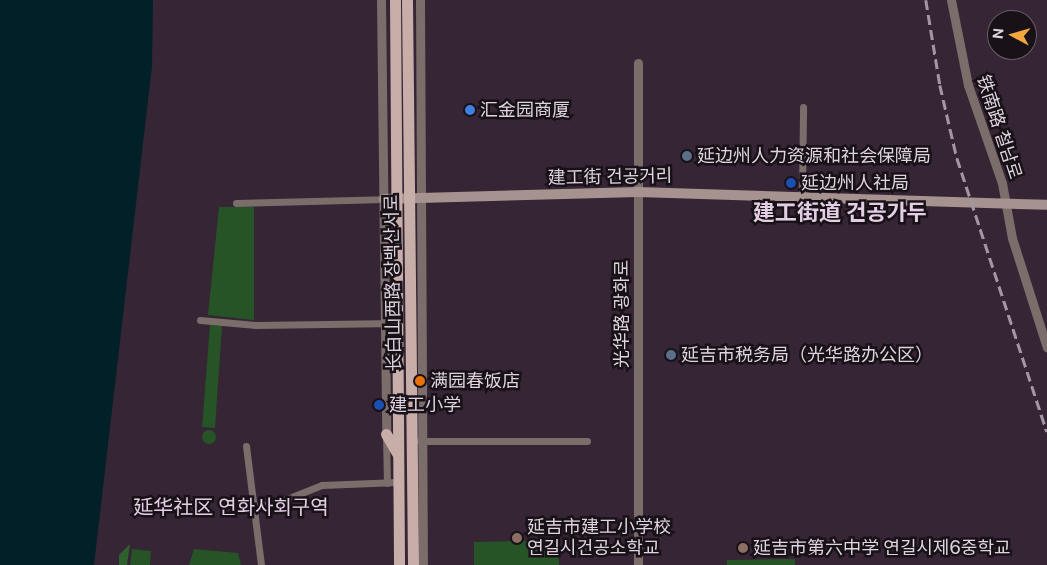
<!DOCTYPE html>
<html>
<head>
<meta charset="utf-8">
<style>
  body { margin:0 }
  #map { position:relative; width:1047px; height:565px; overflow:hidden; background:#352535; font-family:"Public Sans","Noto Sans SC","Noto Sans KR",sans-serif }
  div>[style] { position:absolute }
  [style*='--x'] { left:calc(var(--x)*1px); top:calc(var(--y)*1px); width:calc(var(--w)*1px); rotate:calc(var(--a)*1deg) }
  .green>* { inset:0; background:#265426 }
  .round { border-radius:50% }
  .forest>* { inset:0; background:#2e602e }
  .water>* { inset:0; background:#022028 }
  .minor>* { height:7px; margin:-3.5px; padding:0 3.5px; transform-origin:3.5px; border-radius:3.5px; background:#7a6d6a }
  .tertiary>* { height:9px; margin:-4.5px; padding:0 4.5px; transform-origin:4.5px; border-radius:4.5px; background:#7a6d6a }
  .secondary>* { height:10px; margin:-5px; padding:0 5px; transform-origin:5px; border-radius:5px; background:#a6928e }
  .primary>* { height:11px; margin:-5.5px; padding:0 5.5px; transform-origin:5.5px; border-radius:5.5px; background:#c8aea9 }
  .rail>* { height:2.5px; margin-top:-1.25px; transform-origin:0; background:repeating-linear-gradient(90deg,#a497a4 0 10px,transparent 0 15px) }
  .dots>* { width:14px; height:14px; translate:-50% -50%; box-sizing:border-box; border:2px solid #181118; border-radius:50% }
  span { translate:-50% -50%; white-space:nowrap; text-align:center; line-height:1.15; -webkit-text-stroke:5px #181118; paint-order:stroke }
  .poi-label { font-size:18px; color:#ded3de }
  .left { translate:0 -50%; text-align:left }
  .street-label { font-size:18px; color:#ded3de }
  .quarter-label { font-size:20px; color:#e3cee3 }
  .district-label { font-size:22px; color:#e3cee3; font-weight:700 }
  .north { position:absolute; left:987px; top:10px; width:50px; height:50px; box-sizing:border-box; background:#181118; border:1px solid #675f67; border-radius:50%; rotate:276deg; font-size:14px; font-weight:700; line-height:20px; text-align:center; color:#ded3de }
  .north::after { content:''; display:block; margin:auto; width:18px; height:22px; background:#f1a63f; clip-path:polygon(50% 0,100% 100%,50% 72%,0 100%) }
</style>
</head>
<body>
<div id="map">
  <div class="green">
    <div style="clip-path:polygon(219px 207px,254px 207px,254px 320px,208px 315px)"></div>
    <div style="clip-path:polygon(210px 325px,222px 326px,215px 428px,202px 427px)"></div>
    <div class="round" style="left:202px;top:430px;width:14px;height:14px"></div>
    <div style="clip-path:polygon(558px 540px,559px 565px,474px 565px,474px 542px)"></div>
    <div style="clip-path:polygon(132px 549px,151px 551px,150px 565px,130px 565px)"></div>
    <div style="clip-path:polygon(194px 549px,238px 553px,241px 565px,189px 565px)"></div>
    <div style="clip-path:polygon(795px 559px,795px 565px,727px 565px,727px 560px)"></div>
  </div>
  <div class="forest">
    <div style="clip-path:polygon(130px 544px,127px 565px,119px 565px,119px 555px)"></div>
  </div>
  <div class="water">
    <div style="clip-path:polygon(0 0,153px 0,152px 66px,94px 565px,0 565px)"></div>
  </div>
  <div class="minor">
    <div style="--x:802;--y:195;--w:88;--a:-89.3"></div>
    <div style="--x:236;--y:203;--w:148;--a:-1.5"></div>
    <div style="--x:200;--y:320;--w:56;--a:5.1"></div>
    <div style="--x:256;--y:325;--w:141;--a:-0.8"></div>
    <div style="--x:386;--y:437;--w:46;--a:88.8"></div>
    <div style="--x:420;--y:441;--w:167;--a:0"></div>
    <div style="--x:246;--y:446;--w:120;--a:82.8"></div>
    <div style="--x:253;--y:506;--w:21;--a:-5"></div>
    <div style="--x:274;--y:504;--w:52;--a:-21.6"></div>
    <div style="--x:322;--y:485;--w:76;--a:-2.3"></div>
  </div>
  <div class="tertiary">
    <div style="--x:381;--y:0;--w:434;--a:89.3"></div>
    <div style="--x:420;--y:0;--w:565;--a:89.7"></div>
    <div style="--x:951;--y:0;--w:87;--a:78.7"></div>
    <div style="--x:968;--y:85;--w:104;--a:70.9"></div>
    <div style="--x:1002;--y:183;--w:56;--a:79.7"></div>
    <div style="--x:1012;--y:238;--w:115;--a:72.3"></div>
    <div style="--x:638;--y:63;--w:502;--a:90"></div>
  </div>
  <div class="secondary">
    <div style="--x:384;--y:199;--w:254;--a:-1.6"></div>
    <div style="--x:638;--y:192;--w:409;--a:1.8"></div>
  </div>
  <div class="primary">
    <div style="--x:395;--y:0;--w:565;--a:89.59"></div>
    <div style="--x:407;--y:0;--w:565;--a:89.39"></div>
    <div style="--x:386;--y:434;--w:22;--a:60"></div>
  </div>
  <div class="rail">
    <div style="--x:926;--y:0;--w:86;--a:80.6"></div>
    <div style="--x:940;--y:85;--w:75;--a:76.9"></div>
    <div style="--x:957;--y:158;--w:288;--a:71.8"></div>
  </div>
  <div class="dots">
    <div style="left:470px;top:110px;background:#3f7fe0"></div>
    <div style="left:687px;top:156px;background:#5c6f8a"></div>
    <div style="left:791px;top:183px;background:#1a4fb4"></div>
    <div style="left:671px;top:355px;background:#5c6f8a"></div>
    <div style="left:420px;top:381px;background:#e8710a"></div>
    <div style="left:379px;top:405px;background:#1a4fb4"></div>
    <div style="left:517px;top:538px;background:#8d6e63"></div>
    <div style="left:743px;top:548px;background:#8d6e63"></div>
  </div>
  <div class="poi-label">
    <span class="left" style="left:480px;top:110px">汇金园商厦</span>
    <span class="left" style="left:697px;top:156px">延边州人力资源和社会保障局</span>
    <span class="left" style="left:801px;top:183px">延边州人社局</span>
    <span class="left" style="left:681px;top:355px">延吉市税务局（光华路办公区）</span>
    <span class="left" style="left:430px;top:381px">满园春饭店</span>
    <span class="left" style="left:389px;top:405px">建工小学</span>
    <span class="left" style="left:527px;top:538px">延吉市建工小学校<br>연길시건공소학교</span>
    <span class="left" style="left:753px;top:548px">延吉市第六中学 연길시제6중학교</span>
  </div>
  <div class="street-label">
    <span style="left:999px;top:127px;rotate:72deg">铁南路 철남로</span>
    <span style="left:610px;top:177px;rotate:-1deg">建工街 건공거리</span>
    <span style="left:393px;top:283px;rotate:-91deg">长白山西路 장백산서로</span>
    <span style="left:622px;top:314px;rotate:-90deg">光华路 광화로</span>
  </div>
  <div class="quarter-label">
    <span style="left:231px;top:507px">延华社区 연화사회구역</span>
  </div>
  <div class="district-label">
    <span style="left:840px;top:213px">建工街道 건공가두</span>
  </div>
  <div class="north">N</div>
</div>
</body>
</html>
